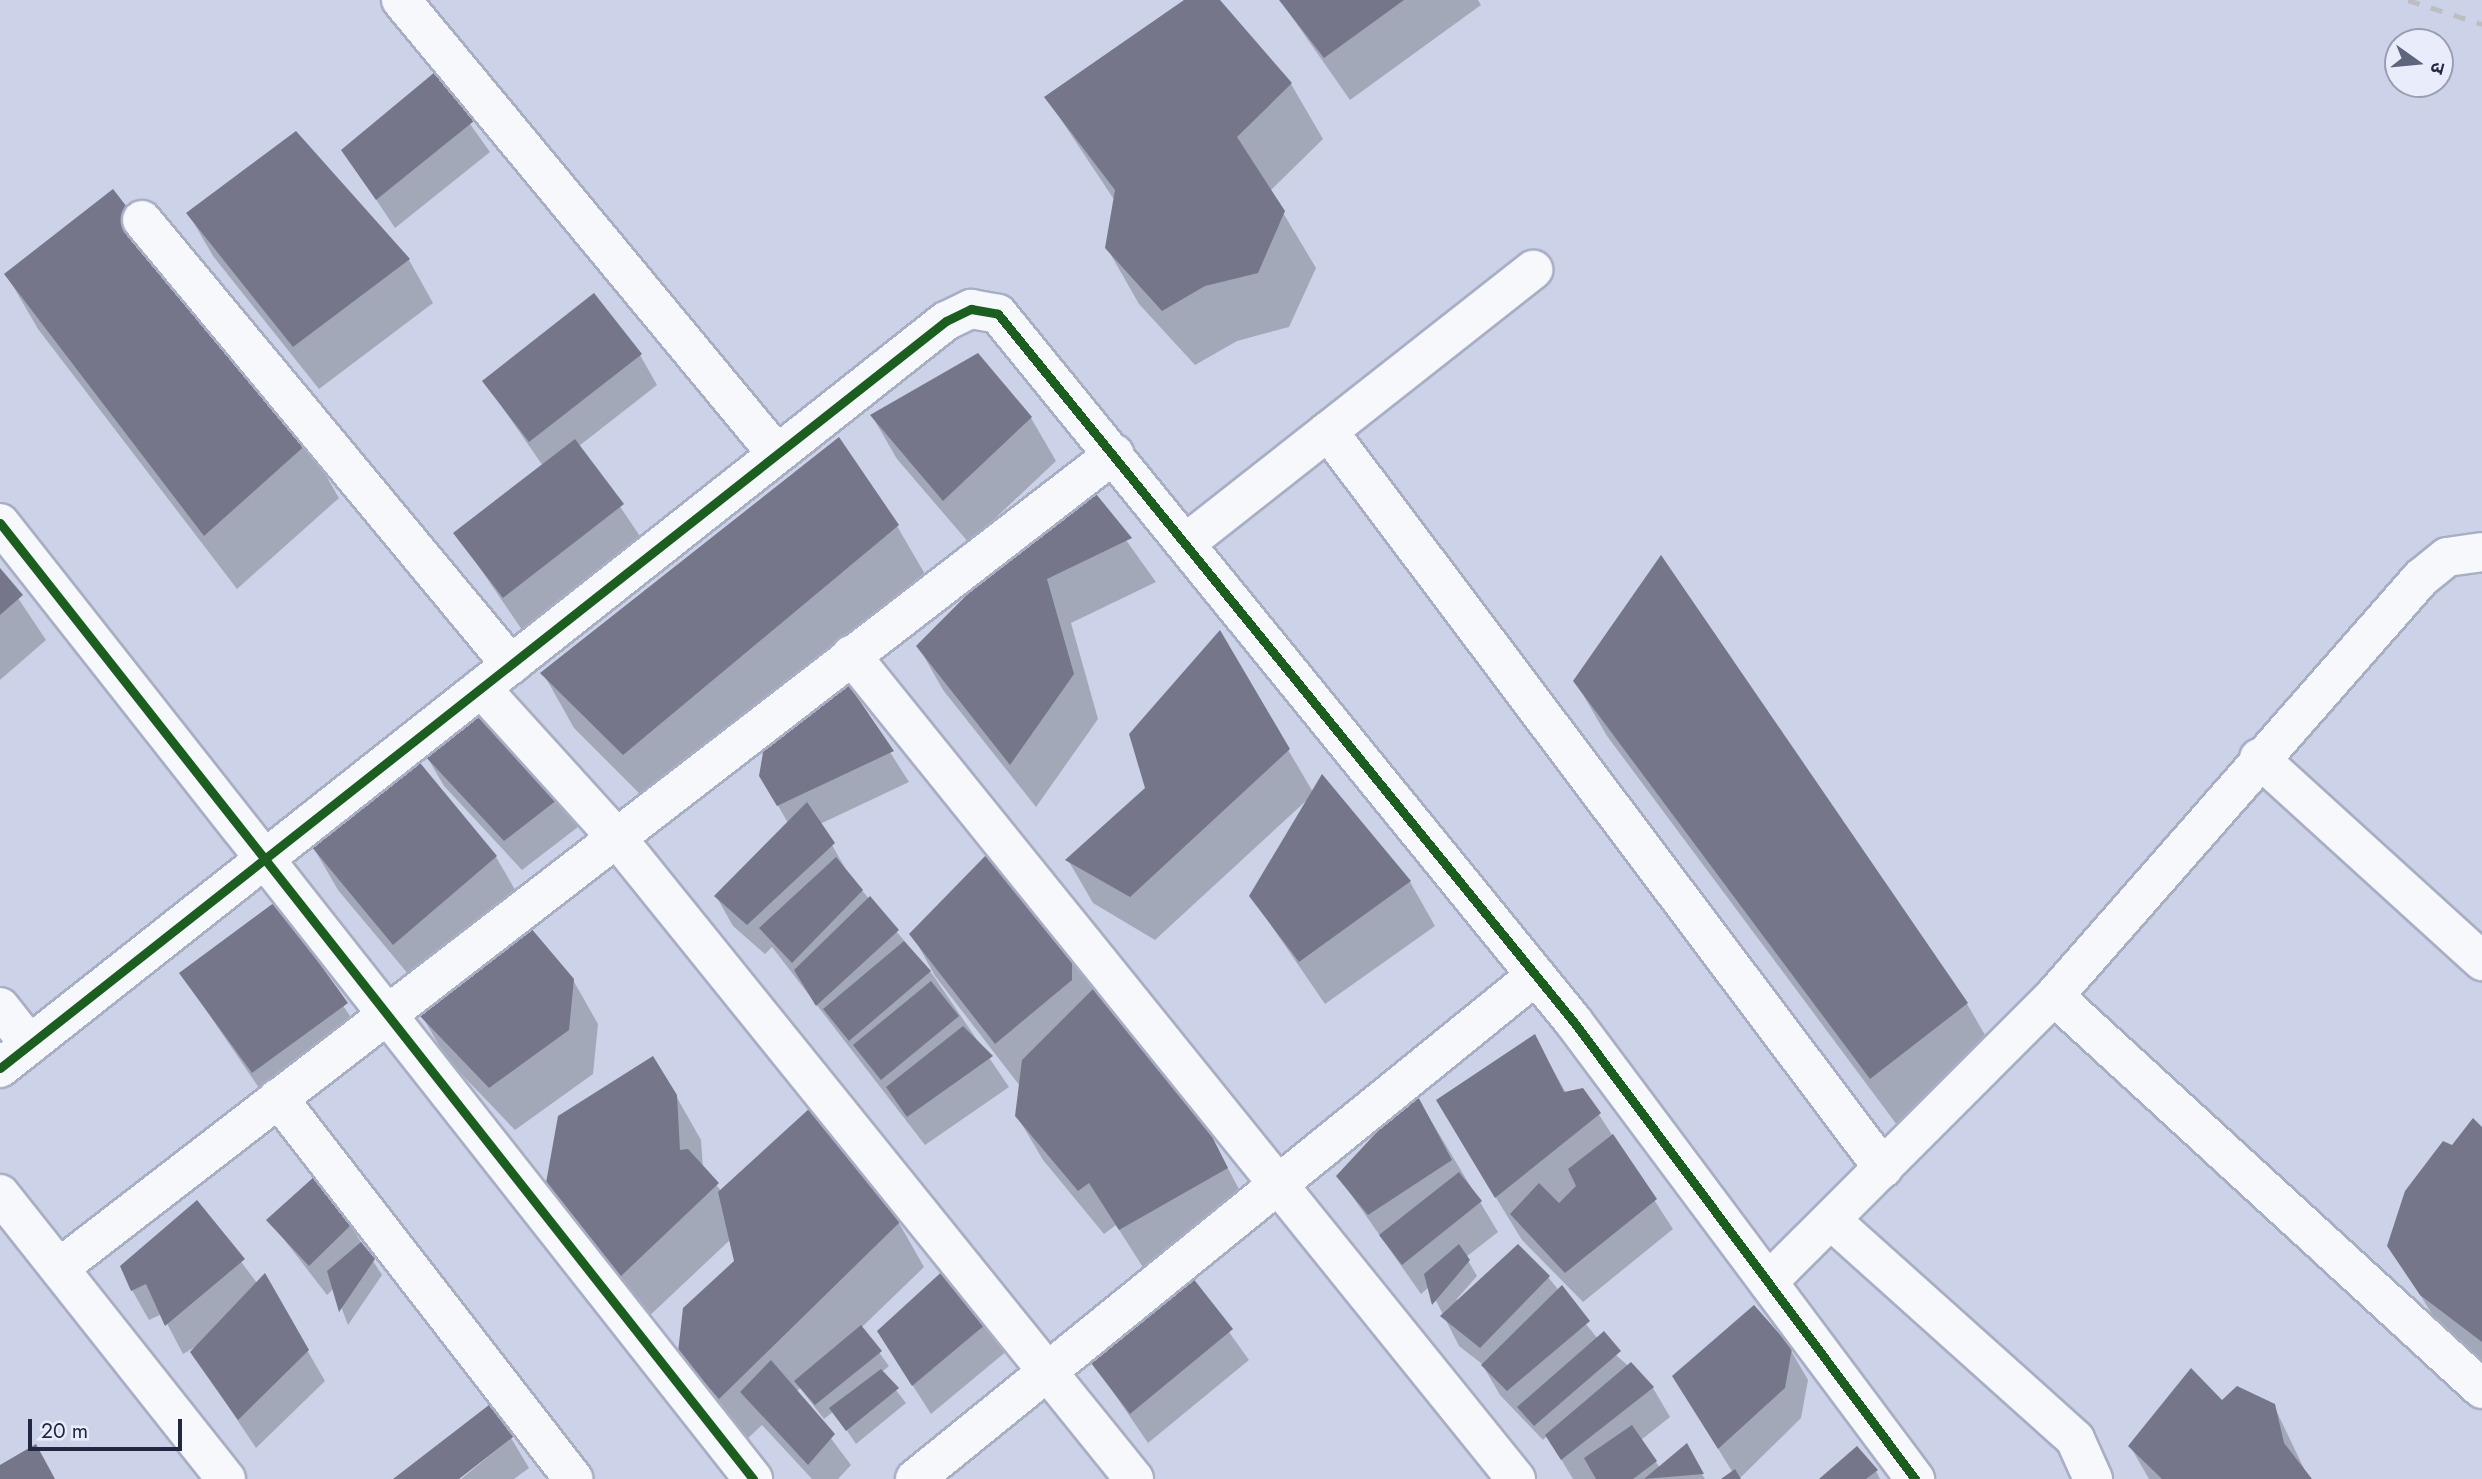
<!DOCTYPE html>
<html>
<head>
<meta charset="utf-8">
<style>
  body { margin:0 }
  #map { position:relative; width:2482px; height:1479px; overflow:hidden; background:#ccd2e8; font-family:Jost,"Noto Sans Devanagari",sans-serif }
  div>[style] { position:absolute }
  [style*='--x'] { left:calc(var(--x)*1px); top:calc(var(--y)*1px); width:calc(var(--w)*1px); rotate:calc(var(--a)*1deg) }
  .shadow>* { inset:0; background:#0003 }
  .building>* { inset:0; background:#76768a }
  .roads { filter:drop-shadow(2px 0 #a8aec4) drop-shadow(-2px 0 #a8aec4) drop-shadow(0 2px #a8aec4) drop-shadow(0 -2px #a8aec4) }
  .minor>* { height:38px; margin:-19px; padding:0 19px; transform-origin:19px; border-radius:19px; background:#f7f8fc }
  .rail>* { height:5px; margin-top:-2.5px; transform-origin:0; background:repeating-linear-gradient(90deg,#bdbec4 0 12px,transparent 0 24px) }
  .cycleway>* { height:9px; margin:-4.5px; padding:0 4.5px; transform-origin:4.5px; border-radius:4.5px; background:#1b5e20 }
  span { translate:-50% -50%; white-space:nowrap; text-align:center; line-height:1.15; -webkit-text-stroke:7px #e9edfb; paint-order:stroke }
  .north { position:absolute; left:2384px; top:28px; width:70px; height:70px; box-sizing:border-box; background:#e9edfb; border:2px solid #999eb1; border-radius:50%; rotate:105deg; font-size:19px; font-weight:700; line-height:28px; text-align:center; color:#222842 }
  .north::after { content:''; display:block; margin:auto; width:24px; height:32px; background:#5e647c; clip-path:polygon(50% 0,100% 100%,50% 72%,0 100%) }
  .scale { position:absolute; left:28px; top:1419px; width:154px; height:32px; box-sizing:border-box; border:4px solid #222842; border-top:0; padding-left:9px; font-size:21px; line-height:24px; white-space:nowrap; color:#222842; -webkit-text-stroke:5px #e9edfb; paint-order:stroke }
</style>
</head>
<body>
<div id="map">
  <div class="shadow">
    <div style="clip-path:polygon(1187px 0,1217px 0,1291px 84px,1323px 139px,1270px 191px,1316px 268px,1289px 327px,1237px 341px,1195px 365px,1139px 304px,1107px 248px,1115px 201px,1046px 97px)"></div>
    <div style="clip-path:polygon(1280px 0,1478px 0,1481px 5px,1350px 100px)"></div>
    <div style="clip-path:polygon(435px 75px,490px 152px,395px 228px,343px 150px)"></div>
    <div style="clip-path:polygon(188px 213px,409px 260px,433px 303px,319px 389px,213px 256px)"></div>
    <div style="clip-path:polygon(6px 274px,307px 443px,339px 498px,237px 589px,38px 329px)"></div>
    <div style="clip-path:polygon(640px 355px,657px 385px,579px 446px,648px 548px,529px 640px,456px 533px,543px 466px,484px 381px)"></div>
    <div style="clip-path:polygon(872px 416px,1031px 418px,1056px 461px,969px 543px,897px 459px)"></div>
    <div style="clip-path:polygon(1083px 480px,1156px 582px,1071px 623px,1098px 719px,1036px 807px,943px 690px,918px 646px)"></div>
    <div style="clip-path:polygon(897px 526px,929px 581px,655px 809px,574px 728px,543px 673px)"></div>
    <div style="clip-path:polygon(0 571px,46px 640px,0 680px)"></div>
    <div style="clip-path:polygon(1219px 633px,1313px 792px,1322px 777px,1410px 882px,1435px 926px,1325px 1004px,1251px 896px,1307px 800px,1155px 940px,1093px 903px,1068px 860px,1147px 788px)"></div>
    <div style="clip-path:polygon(844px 680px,909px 782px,820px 824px,849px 875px,933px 975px,1009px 1087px,925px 1145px,772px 947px,765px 954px,733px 926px,716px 896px,788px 823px,761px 776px)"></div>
    <div style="clip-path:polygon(1575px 681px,1967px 1004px,1999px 1059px,1903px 1133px,1607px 736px)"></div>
    <div style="clip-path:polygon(427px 757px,561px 797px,578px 827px,522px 870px,444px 786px)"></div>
    <div style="clip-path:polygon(416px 761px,496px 857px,521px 900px,419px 987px,338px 890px,313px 847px)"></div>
    <div style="clip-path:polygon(274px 905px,372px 1048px,278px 1116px,181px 973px)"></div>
    <div style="clip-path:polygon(912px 934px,1071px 941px,1192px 1100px,1251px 1212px,1146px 1272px,1116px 1225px,1104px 1234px,1043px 1160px,1017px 1116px,1020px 1086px,935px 976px)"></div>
    <div style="clip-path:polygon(573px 980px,598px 1024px,593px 1074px,515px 1130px,447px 1059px,422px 1016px)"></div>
    <div style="clip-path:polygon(1534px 1036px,1566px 1093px,1583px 1090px,1673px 1229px,1583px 1302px,1522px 1240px,1463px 1144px)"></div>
    <div style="clip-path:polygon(1415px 1094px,1498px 1232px,1466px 1257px,1477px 1276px,1456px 1300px,1548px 1277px,1598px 1339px,1653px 1388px,1670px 1417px,1641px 1440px,1660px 1468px,1698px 1468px,1705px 1479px,1573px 1479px,1547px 1436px,1543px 1440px,1500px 1395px,1482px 1364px,1459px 1346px,1429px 1287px,1421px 1294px,1338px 1176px)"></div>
    <div style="clip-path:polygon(676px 1096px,701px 1140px,703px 1168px,722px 1192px,810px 1110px,899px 1223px,924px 1267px,861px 1328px,889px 1366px,882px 1372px,906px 1403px,856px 1444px,834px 1411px,824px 1419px,800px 1388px,796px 1392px,851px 1465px,838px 1479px,812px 1479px,762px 1425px,745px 1441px,705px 1396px,680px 1352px,736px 1261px,731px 1239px,646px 1319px,571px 1238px)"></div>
    <div style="clip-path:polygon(2482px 1131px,2482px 1365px,2447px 1338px,2389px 1245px)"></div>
    <div style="clip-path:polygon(197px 1203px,257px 1283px,264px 1276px,325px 1381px,256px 1448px,192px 1352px,200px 1344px,183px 1354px,162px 1314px,149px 1320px,132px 1290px)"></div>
    <div style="clip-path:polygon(269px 1220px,350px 1225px,382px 1275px,348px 1325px,334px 1288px,327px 1295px)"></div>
    <div style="clip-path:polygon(1191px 1279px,1249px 1360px,1148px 1443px,1094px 1364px)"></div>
    <div style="clip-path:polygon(991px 1320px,1008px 1350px,931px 1414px,897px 1361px)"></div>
    <div style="clip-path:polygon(1790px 1349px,1808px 1380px,1801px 1418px,1739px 1479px,1724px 1479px,1733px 1473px,1692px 1406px)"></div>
    <div style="clip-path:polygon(2221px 1403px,2274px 1406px,2309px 1479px,2149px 1479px,2130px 1446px)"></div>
    <div style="clip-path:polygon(511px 1438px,529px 1468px,514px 1479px,461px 1479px)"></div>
    <div style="clip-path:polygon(1876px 1471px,1880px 1479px,1821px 1479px)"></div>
  </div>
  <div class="building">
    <div style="clip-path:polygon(1184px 0,1220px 0,1292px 83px,1237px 137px,1285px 211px,1258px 273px,1205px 286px,1162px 311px,1105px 248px,1115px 190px,1044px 97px)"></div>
    <div style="clip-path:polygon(1279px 0,1404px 0,1324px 58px)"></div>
    <div style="clip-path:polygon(435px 72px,474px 121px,376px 200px,341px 150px)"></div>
    <div style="clip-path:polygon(296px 131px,410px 259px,293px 347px,186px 213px)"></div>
    <div style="clip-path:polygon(113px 189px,309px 442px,204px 536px,4px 274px)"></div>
    <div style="clip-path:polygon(594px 293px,642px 354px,529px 442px,482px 381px)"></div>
    <div style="clip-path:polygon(978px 353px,1032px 417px,943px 501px,870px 415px)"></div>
    <div style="clip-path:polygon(839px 437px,899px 525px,623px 755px,540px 673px)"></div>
    <div style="clip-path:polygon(575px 439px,624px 504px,503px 598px,453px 533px)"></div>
    <div style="clip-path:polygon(1083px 478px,1132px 538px,1047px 579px,1074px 674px,1010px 765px,916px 646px)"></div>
    <div style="clip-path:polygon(1661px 555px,1968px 1003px,1870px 1079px,1573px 681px)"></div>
    <div style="clip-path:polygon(0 568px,23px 595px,0 615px)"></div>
    <div style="clip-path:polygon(1220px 630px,1290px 749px,1130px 897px,1065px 860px,1145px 788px,1129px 734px)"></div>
    <div style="clip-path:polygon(844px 678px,894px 751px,777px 806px,759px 776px,766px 735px)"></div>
    <div style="clip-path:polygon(486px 708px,562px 796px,504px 841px,425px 756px)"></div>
    <div style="clip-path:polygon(416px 758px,497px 856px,393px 945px,311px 846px)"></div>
    <div style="clip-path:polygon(1322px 774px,1411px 881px,1299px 962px,1249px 896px)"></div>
    <div style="clip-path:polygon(807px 802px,835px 843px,747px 925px,714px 896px)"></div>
    <div style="clip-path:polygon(991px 850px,1072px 940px,1072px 980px,995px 1044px,909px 934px)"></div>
    <div style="clip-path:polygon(836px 857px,863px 890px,792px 963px,759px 928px)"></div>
    <div style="clip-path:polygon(870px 896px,899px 930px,816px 1006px,794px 970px)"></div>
    <div style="clip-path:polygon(275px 902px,348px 1003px,252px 1073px,179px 973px)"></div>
    <div style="clip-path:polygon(530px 927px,574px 979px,569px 1030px,489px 1088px,420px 1016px)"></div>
    <div style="clip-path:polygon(904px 941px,931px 971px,849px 1041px,823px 1009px)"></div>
    <div style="clip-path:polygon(1103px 979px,1193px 1099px,1228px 1168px,1119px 1230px,1089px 1183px,1078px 1191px,1015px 1116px,1022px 1060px)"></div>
    <div style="clip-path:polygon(931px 981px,959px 1016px,881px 1080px,853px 1045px)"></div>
    <div style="clip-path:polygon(963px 1026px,993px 1056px,907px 1117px,886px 1087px)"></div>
    <div style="clip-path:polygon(1535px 1034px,1564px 1092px,1583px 1088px,1601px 1113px,1495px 1198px,1436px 1100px)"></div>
    <div style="clip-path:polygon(653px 1056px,677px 1095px,680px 1150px,688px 1149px,719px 1183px,620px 1277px,544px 1194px,558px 1116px)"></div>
    <div style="clip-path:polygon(1415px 1091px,1452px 1160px,1368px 1215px,1336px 1176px)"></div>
    <div style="clip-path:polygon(810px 1108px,900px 1222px,719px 1399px,678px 1352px,683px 1308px,734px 1261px,718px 1192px)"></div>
    <div style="clip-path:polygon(2473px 1118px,2482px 1127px,2482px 1342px,2420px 1295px,2387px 1246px,2405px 1191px,2443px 1141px,2452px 1145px)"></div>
    <div style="clip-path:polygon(1613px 1134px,1657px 1199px,1565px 1273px,1510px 1214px,1539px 1183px,1559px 1203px,1576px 1186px,1568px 1169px)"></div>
    <div style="clip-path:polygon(1459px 1172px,1482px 1201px,1402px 1265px,1379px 1235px)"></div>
    <div style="clip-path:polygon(315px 1176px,352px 1224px,309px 1266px,266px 1220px)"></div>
    <div style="clip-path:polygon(197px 1200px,245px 1259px,165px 1326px,146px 1284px,131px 1291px,120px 1266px)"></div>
    <div style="clip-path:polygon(361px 1242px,375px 1259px,339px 1312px,327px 1271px)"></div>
    <div style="clip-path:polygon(1459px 1244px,1470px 1260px,1432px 1305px,1424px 1274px)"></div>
    <div style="clip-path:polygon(1518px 1244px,1550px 1276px,1480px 1348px,1440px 1316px)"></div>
    <div style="clip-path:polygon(947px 1267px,992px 1319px,912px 1386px,877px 1331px)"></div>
    <div style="clip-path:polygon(265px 1273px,309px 1350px,238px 1420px,190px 1352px)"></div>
    <div style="clip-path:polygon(1192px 1277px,1233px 1329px,1130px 1414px,1091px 1363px)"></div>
    <div style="clip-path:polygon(1562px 1285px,1590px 1321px,1507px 1391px,1481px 1365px)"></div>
    <div style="clip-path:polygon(1754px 1305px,1792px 1348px,1785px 1388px,1718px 1449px,1672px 1376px)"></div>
    <div style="clip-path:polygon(861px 1325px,882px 1351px,815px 1405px,794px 1381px)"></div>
    <div style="clip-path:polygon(1604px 1331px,1621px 1351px,1534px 1426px,1517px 1407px)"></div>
    <div style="clip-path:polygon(771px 1360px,835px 1434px,808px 1465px,740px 1392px)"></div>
    <div style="clip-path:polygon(1631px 1362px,1654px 1387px,1561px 1460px,1545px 1435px)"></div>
    <div style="clip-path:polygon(2191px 1368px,2222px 1400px,2237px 1386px,2275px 1404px,2284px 1443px,2312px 1479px,2162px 1479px,2128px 1446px)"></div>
    <div style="clip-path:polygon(881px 1369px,899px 1388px,846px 1431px,829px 1408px)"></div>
    <div style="clip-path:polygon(489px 1405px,513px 1437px,459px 1479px,393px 1479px)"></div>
    <div style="clip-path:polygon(1632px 1425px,1657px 1461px,1633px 1479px,1596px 1479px,1584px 1458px)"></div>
    <div style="clip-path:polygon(1687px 1443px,1704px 1474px,1644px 1479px)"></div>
    <div style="clip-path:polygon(36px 1444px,55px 1479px,0 1479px,0 1465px)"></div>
    <div style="clip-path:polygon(1857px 1446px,1878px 1470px,1866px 1479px,1819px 1479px)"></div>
    <div style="clip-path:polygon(1735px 1469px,1741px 1479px,1721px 1479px)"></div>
  </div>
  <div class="roads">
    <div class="minor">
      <div style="--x:401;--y:0;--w:589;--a:50.37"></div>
      <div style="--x:142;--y:220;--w:578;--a:50.33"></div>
      <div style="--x:1328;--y:431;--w:923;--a:53.02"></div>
      <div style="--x:0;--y:523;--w:1217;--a:51.77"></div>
      <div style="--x:1186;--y:543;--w:442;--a:-38.2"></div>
      <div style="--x:851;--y:655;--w:1059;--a:51.1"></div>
      <div style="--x:481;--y:688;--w:201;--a:47.8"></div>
      <div style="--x:616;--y:837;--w:825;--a:51.1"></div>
      <div style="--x:2259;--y:758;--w:302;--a:42.3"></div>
      <div style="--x:2054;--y:996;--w:581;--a:42.56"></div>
      <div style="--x:0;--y:1007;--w:48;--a:51.7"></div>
      <div style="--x:0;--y:1068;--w:1205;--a:-38.3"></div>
      <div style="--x:946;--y:321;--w:28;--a:-26"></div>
      <div style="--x:971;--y:309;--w:27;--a:10"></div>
      <div style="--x:998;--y:314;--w:911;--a:50.88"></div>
      <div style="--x:1573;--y:1021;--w:572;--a:53.25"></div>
      <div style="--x:278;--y:1098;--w:482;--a:52.2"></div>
      <div style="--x:0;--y:1194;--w:364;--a:51.6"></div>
      <div style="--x:1831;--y:1220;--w:328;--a:41.9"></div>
      <div style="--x:2075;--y:1439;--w:44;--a:65.8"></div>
      <div style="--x:59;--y:1268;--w:1333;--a:-37.65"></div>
      <div style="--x:1768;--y:1282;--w:404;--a:-45"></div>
      <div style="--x:2054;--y:996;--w:556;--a:-48.72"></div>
      <div style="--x:2421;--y:578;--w:33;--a:-39"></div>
      <div style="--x:2447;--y:557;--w:35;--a:-8"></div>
      <div style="--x:915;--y:1479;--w:798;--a:-39.05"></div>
    </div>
  </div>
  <div class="rail">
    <div style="--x:2408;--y:0;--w:78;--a:18"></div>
  </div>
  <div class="cycleway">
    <div style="--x:0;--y:523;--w:1217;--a:51.77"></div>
    <div style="--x:0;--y:1068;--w:1205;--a:-38.3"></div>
    <div style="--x:946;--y:321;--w:28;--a:-26"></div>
    <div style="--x:971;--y:309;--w:27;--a:10"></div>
    <div style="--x:998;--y:314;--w:911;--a:50.88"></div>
    <div style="--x:1573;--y:1021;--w:572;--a:53.25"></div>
  </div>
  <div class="north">उ</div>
  <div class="scale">20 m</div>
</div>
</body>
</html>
